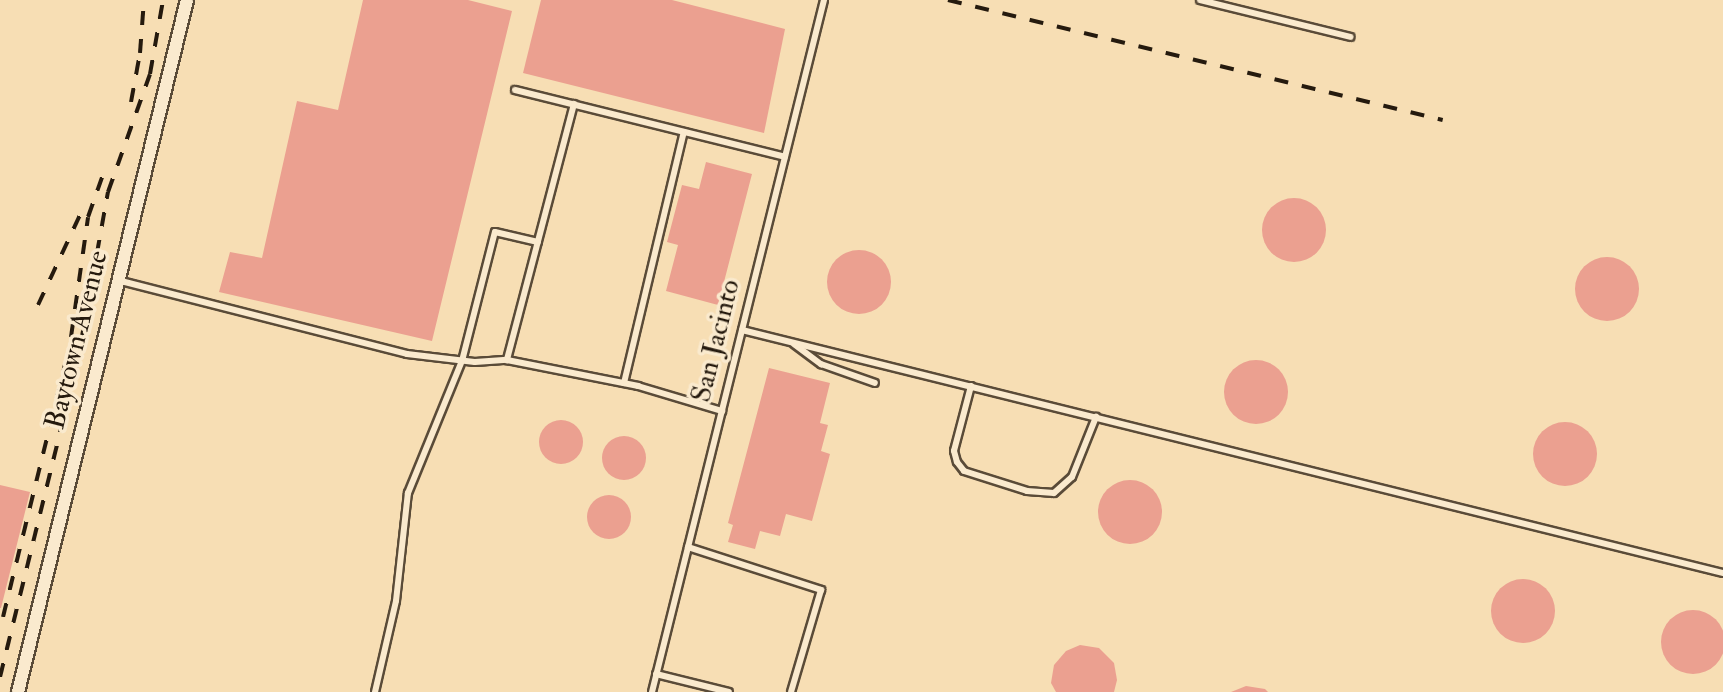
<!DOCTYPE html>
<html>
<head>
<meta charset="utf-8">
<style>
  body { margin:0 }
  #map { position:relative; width:1723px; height:692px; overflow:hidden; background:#f7deb4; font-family:"IM FELL Double Pica",serif }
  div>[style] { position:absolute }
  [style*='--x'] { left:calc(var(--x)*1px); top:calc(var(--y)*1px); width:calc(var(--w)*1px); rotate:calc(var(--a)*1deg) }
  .building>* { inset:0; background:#eba090 }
  .round { border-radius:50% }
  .roads { filter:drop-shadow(2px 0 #5a4b38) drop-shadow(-2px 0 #5a4b38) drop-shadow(0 2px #5a4b38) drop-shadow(0 -2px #5a4b38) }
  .service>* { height:6px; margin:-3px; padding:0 3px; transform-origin:3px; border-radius:3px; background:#faeace }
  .minor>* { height:12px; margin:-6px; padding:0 6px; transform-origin:6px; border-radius:6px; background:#faeace }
  .rail>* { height:4px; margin-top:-2px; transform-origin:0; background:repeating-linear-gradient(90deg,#251a0e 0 14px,transparent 0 28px) }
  span { translate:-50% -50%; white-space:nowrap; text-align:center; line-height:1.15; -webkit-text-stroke:7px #faeace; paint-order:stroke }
  .street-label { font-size:28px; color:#251a0e }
</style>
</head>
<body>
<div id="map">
  <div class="building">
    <div style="clip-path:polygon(363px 0,468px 0,512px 11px,432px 341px,219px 292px,230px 252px,262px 258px,297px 101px,338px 110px)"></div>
    <div style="clip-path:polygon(541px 0,672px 0,785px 29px,764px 133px,523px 73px)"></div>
    <div style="clip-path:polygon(706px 162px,752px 174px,718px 305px,666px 291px,678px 245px,667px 242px,682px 185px,699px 189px)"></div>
    <div class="round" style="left:1262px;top:198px;width:64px;height:64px"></div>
    <div class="round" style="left:827px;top:250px;width:64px;height:64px"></div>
    <div class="round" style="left:1575px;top:257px;width:64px;height:64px"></div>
    <div class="round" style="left:1224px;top:360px;width:64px;height:64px"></div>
    <div style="clip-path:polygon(769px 368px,830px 383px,820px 423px,828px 425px,821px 451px,830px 454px,812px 521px,786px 514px,780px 536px,760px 531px,755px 549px,728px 542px,733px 525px,728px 523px)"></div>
    <div class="round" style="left:539px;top:420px;width:44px;height:44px"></div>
    <div class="round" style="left:1533px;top:422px;width:64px;height:64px"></div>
    <div class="round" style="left:602px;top:436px;width:44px;height:44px"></div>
    <div class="round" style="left:1098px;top:480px;width:64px;height:64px"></div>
    <div style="clip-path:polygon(0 485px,30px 492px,1px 608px,0 608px)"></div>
    <div class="round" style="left:587px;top:495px;width:44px;height:44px"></div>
    <div class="round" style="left:1491px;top:579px;width:64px;height:64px"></div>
    <div class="round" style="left:1661px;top:610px;width:64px;height:64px"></div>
    <div style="clip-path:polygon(1080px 645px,1099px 648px,1114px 663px,1117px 680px,1114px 692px,1056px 692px,1051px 683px,1054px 665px,1066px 651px)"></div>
    <div style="clip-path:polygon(1246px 686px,1265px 689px,1268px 692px,1231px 692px)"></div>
  </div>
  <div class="roads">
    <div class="service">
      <div style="--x:1200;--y:0;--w:155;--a:13.8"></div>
      <div style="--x:515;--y:90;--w:278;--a:13.9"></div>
      <div style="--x:574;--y:104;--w:265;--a:104.7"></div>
      <div style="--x:507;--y:360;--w:134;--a:11.2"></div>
      <div style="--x:638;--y:386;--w:88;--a:16.6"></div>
      <div style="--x:117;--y:280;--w:299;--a:14.3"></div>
      <div style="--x:407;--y:354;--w:68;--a:6.7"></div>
      <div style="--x:475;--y:362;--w:32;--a:-4"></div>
      <div style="--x:742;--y:330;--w:1011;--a:13.91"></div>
      <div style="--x:794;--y:344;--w:34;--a:37"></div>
      <div style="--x:821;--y:364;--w:57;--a:19.4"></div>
      <div style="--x:624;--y:383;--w:258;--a:-76.6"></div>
      <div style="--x:971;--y:386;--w:67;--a:104.7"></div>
      <div style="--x:954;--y:451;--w:11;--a:75"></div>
      <div style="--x:957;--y:462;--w:11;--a:52"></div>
      <div style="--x:964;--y:471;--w:66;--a:17.6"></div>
      <div style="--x:1027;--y:491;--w:27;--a:4"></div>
      <div style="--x:1054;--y:493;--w:24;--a:-42"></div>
      <div style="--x:1072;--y:477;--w:65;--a:-68.2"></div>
      <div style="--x:688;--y:547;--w:140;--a:17.9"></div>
      <div style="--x:821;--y:590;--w:106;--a:106.4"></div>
      <div style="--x:656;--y:674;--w:75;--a:13.9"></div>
      <div style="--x:375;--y:692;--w:93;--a:-77"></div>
      <div style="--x:396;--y:601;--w:109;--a:-83.7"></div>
      <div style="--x:408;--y:493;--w:143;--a:-67.8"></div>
      <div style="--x:462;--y:361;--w:133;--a:-75.7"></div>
      <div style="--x:495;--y:232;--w:44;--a:13.1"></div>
      <div style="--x:652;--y:692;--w:713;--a:-76.04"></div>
    </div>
    <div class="minor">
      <div style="--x:18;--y:692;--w:712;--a:-76.28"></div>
    </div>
  </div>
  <div class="rail">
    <div style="--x:948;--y:0;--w:509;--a:13.63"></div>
    <div style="--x:131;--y:102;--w:50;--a:-79.6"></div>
    <div style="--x:140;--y:53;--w:53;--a:-85.7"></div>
    <div style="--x:38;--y:305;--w:111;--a:-65"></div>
    <div style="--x:71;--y:337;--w:121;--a:-81.9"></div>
    <div style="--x:88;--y:217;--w:51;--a:-70.5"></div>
    <div style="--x:3;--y:617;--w:260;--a:-76.2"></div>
    <div style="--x:0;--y:677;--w:322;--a:-76.2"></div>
    <div style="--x:77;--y:364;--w:175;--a:-79.8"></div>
    <div style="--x:108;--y:192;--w:125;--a:-70.4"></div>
    <div style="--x:150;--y:74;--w:75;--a:-80"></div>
  </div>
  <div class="street-label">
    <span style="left:77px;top:340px;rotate:-76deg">Baytown Avenue</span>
    <span style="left:716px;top:341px;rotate:-76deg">San Jacinto</span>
  </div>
</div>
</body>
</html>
